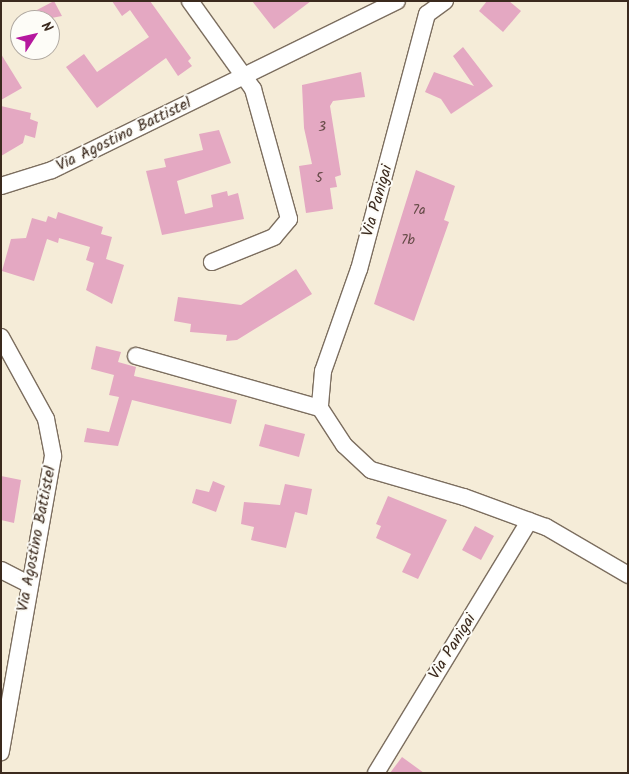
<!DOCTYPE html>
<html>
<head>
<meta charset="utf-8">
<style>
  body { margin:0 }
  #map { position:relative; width:629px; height:774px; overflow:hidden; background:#f5ecd8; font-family:Kalam,sans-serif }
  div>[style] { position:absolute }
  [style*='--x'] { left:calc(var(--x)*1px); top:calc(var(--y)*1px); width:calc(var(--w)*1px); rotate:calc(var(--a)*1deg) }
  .building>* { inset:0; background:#e4a8c2 }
  .roads { filter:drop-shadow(1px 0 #7c6e5f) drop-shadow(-1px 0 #7c6e5f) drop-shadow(0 1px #7c6e5f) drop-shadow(0 -1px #7c6e5f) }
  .minor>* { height:16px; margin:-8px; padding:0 8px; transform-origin:8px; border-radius:8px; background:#fff }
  span { translate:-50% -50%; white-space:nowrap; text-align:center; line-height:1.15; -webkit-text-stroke:4px #fdfcf7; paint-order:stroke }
  .number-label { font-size:14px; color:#654a47 }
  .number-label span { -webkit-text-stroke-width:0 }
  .street-label { font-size:16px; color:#3b2a1e }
  .frame { position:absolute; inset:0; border:2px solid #3b2a1e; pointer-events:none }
  .north { position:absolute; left:10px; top:10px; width:50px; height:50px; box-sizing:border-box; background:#fdfcf7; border:1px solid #afa8a0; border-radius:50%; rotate:55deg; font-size:14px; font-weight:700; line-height:20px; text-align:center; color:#3b2a1e }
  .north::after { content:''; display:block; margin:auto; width:18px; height:22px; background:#b5179e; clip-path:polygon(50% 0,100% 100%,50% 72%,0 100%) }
</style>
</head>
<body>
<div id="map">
  <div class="building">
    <div style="clip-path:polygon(54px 1px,62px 16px,41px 20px,35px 11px)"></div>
    <div style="clip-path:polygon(112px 1px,150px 1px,191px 58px,188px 61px,192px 66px,178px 76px,166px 58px,97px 108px,66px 67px,84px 54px,97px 72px,149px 37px,130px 10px,122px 16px)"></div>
    <div style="clip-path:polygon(252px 1px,311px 1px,274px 29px)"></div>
    <div style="clip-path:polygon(487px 1px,509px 1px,521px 11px,503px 32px,479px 11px)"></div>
    <div style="clip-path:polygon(463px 47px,493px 86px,451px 114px,441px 99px,425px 92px,434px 72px,474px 86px,453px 56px)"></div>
    <div style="clip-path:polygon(1px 54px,22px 88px,1px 100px)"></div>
    <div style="clip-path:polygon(361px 72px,365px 97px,333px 101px,330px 106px,341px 175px,335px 177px,337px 187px,330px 188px,333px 209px,306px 213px,299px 166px,312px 164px,304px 128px,302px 85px)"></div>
    <div style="clip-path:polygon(1px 106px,31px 113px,30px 119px,38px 122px,35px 138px,25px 135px,23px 143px,1px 156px)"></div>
    <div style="clip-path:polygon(219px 130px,231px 163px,177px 181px,185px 214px,213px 207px,211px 195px,227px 191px,228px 196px,238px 193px,244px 219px,162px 235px,146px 171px,166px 167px,164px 159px,203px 150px,199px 134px)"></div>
    <div style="clip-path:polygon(416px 170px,455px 186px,444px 220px,449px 222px,414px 321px,374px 304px)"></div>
    <div style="clip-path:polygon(58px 212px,103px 227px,101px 234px,112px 237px,106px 259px,124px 265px,112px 304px,86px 290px,94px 263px,86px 260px,90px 247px,59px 238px,58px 243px,47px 239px,34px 281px,2px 271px,11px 239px,26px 238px,32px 218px,46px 222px,48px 216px,56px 219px)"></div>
    <div style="clip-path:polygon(296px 269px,312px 294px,237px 340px,226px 341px,227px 335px,190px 332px,191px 324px,174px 321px,178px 297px,241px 305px)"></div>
    <div style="clip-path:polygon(96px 346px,121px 352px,118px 362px,136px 367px,134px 376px,237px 400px,231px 424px,132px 400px,118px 446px,84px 442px,87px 428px,109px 432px,119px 397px,109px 395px,114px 375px,91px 369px)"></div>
    <div style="clip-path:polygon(265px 424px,305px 434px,299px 457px,259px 446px)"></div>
    <div style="clip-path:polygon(1px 476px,21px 480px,14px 523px,1px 520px)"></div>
    <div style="clip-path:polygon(213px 481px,225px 486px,216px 512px,192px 503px,196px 489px,209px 492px)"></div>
    <div style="clip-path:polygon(285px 484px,312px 489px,307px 515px,295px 512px,286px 548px,251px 540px,254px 527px,241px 524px,244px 502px,280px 505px)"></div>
    <div style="clip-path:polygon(388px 496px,447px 520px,418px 579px,402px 572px,411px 554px,376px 538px,381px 526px,376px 524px)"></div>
    <div style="clip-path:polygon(475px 526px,494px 536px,481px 560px,462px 550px)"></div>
    <div style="clip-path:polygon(402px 757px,424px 773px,390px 773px)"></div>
  </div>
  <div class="roads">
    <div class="minor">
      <div style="--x:190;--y:1;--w:108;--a:54.4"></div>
      <div style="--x:253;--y:89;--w:135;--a:74.5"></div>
      <div style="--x:289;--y:219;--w:23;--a:130"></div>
      <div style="--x:274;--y:237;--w:67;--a:158"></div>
      <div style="--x:445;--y:1;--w:22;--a:144"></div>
      <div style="--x:427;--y:14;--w:264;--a:104.9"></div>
      <div style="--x:359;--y:269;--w:108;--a:109.4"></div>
      <div style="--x:323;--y:371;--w:37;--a:95"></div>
      <div style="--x:320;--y:408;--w:44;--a:57"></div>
      <div style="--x:344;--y:445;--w:37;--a:43"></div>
      <div style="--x:371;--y:470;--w:97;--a:16.2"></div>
      <div style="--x:464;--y:497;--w:87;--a:20.1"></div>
      <div style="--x:546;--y:527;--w:95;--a:30.3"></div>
      <div style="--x:1;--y:186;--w:53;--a:-17.4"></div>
      <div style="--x:52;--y:170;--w:384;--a:-26.1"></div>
      <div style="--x:1;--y:337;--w:94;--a:61.2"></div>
      <div style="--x:46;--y:419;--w:38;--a:79"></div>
      <div style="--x:53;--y:456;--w:301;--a:100"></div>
      <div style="--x:136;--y:356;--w:191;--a:15.8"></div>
      <div style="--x:1;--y:570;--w:29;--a:27"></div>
      <div style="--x:376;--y:773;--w:295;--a:-58.7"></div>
    </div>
  </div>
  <div class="number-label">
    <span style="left:322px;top:127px">3</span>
    <span style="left:319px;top:178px">5</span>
    <span style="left:419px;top:210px">7a</span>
    <span style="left:408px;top:240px">7b</span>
  </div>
  <div class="street-label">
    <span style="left:124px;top:135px;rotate:-26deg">Via Agostino Battistel</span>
    <span style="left:378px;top:201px;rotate:-74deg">Via Panigai</span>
    <span style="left:37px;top:539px;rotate:-79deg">Via Agostino Battistel</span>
    <span style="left:453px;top:647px;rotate:-58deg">Via Panigai</span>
  </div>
  <div class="frame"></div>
  <div class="north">N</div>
</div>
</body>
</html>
